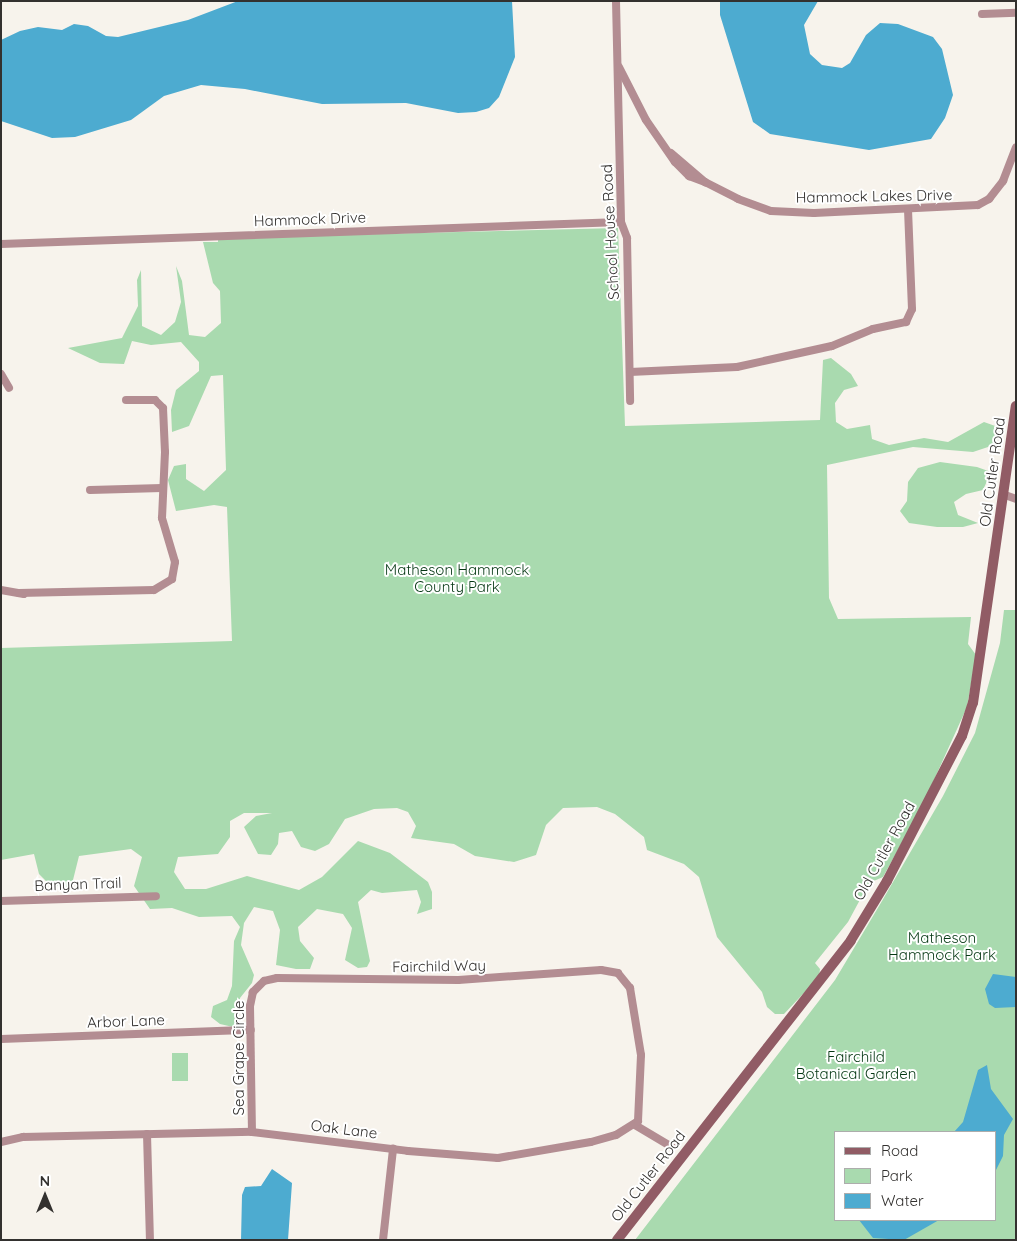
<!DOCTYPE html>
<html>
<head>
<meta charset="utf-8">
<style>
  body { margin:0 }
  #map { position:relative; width:1017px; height:1241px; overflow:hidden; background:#f7f3ec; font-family:Quicksand,sans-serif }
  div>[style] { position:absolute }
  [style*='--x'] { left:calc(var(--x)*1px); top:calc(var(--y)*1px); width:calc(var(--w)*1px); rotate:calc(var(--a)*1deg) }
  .green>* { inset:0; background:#a9daaf }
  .water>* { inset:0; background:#4dabd0 }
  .street>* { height:8px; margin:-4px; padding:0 4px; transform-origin:4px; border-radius:4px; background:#b38d92 }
  .secondary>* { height:10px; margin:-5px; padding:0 5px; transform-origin:5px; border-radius:5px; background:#915c65 }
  span { translate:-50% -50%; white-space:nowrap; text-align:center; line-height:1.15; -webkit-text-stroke:4px #fff; paint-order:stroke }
  .street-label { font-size:15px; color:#33312f }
  .park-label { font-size:15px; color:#063814 }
  .frame { position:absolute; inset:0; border:2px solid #33312f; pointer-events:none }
  .legend { position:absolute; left:834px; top:1131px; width:162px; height:90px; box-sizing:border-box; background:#fff; border:1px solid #adadac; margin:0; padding:6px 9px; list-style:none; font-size:15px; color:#33312f }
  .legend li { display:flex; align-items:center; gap:10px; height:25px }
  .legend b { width:25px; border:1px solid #adadac }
  .north { position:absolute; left:20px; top:1171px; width:50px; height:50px; -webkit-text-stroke:4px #fff; paint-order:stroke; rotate:0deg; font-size:14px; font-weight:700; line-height:20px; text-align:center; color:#33312f }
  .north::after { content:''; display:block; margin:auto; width:18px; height:22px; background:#33312f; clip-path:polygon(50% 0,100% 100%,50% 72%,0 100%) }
</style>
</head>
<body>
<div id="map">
  <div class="green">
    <div style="clip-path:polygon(618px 228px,625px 426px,820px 420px,823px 360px,831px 358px,851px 374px,858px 386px,844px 390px,835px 403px,836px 422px,847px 429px,870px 425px,872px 439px,889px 445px,924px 438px,948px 442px,984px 422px,998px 427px,994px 445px,973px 452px,913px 447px,827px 465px,829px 598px,838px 619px,971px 617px,968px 644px,976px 655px,967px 707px,924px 802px,883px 877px,869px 883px,848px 922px,815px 963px,820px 969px,819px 977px,784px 1014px,775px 1014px,767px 1007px,762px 992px,717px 937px,699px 877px,684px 864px,647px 850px,644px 837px,615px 814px,597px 807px,563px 808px,546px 825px,536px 855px,514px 862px,475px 856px,454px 844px,411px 838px,416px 826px,408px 812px,397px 808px,374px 809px,345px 819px,329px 844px,315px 851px,301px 847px,292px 831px,279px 833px,278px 844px,271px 855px,258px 854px,244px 827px,256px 816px,272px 813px,244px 813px,230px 821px,230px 837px,218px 854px,178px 857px,174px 872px,185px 889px,206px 889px,247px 876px,299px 890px,322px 877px,358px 841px,390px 853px,428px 882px,432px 892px,432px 909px,417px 914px,421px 902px,417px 890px,382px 893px,371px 890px,358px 902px,370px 961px,367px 967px,358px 968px,345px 960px,352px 928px,343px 914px,317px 909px,298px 927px,300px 941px,314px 958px,310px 969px,296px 969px,276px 965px,280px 930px,273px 911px,254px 907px,244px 923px,241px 945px,254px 975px,252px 983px,240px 998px,239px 1019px,233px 1027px,220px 1024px,211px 1017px,213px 1006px,227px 1000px,232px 986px,234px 941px,240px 927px,232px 916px,199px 917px,172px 908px,150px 909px,134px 886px,142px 857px,131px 849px,79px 856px,71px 888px,50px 885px,39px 874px,34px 854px,1px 860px,1px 648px,232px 641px,227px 507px,214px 505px,176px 511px,168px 480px,174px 466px,186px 464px,186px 479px,204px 491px,226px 470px,223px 375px,211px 376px,189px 426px,172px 432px,171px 410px,176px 390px,199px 371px,199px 362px,181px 342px,151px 345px,132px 341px,124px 364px,100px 363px,68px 348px,122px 338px,138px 306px,137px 280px,141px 270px,142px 326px,161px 335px,175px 322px,181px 302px,176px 266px,182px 281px,189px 335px,205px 337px,221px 323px,220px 291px,213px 283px,203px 242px,218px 242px,218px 238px)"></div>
    <div style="clip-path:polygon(940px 462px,977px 467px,991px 472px,983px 490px,966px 494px,954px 502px,958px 515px,978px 523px,963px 527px,937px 527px,909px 523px,900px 511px,907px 501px,908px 482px,918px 468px)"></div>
    <div style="clip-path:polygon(evenodd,1004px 610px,1016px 610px,1016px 1240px,635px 1240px,835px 980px,882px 901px,943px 796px,975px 733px,1000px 643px,1004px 610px,836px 1132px,996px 1132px,996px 1220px,836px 1220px,836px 1132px)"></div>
    <div style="clip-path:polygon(172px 1053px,188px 1053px,188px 1081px,172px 1081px)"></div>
  </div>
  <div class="water">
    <div style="clip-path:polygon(238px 1px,512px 1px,515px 57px,499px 97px,489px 108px,476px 112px,458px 113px,406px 103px,322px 104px,245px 89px,201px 85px,164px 96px,131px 120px,75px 137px,52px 138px,1px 121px,1px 40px,20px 31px,38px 27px,62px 30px,74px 24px,88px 26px,106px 36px,118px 37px,188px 20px)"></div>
    <div style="clip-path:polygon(720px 1px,818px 1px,804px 25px,810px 54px,822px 65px,842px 68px,850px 63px,866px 35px,880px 23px,898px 24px,933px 37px,942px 49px,953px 95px,945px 118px,931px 139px,869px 150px,770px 134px,753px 122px,720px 15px)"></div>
    <div style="clip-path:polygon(993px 974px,1016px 977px,1016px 1007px,995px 1008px,989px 1004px,985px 989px)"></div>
    <div style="clip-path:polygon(987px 1065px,991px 1089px,1013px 1119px,1004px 1135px,1003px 1156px,996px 1170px,996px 1132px,954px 1132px,963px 1122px,978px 1070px)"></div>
    <div style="clip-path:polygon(272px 1169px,292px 1183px,288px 1240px,241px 1240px,242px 1195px,245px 1187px,261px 1186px)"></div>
    <div style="clip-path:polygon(859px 1220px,939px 1220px,904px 1240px,873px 1238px)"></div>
  </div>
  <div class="street">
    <div style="--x:616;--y:1;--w:221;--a:88.7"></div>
    <div style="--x:621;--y:222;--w:17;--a:69"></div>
    <div style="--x:627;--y:238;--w:163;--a:88.9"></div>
    <div style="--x:982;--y:14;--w:34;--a:-2"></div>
    <div style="--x:619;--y:67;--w:59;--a:63"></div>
    <div style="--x:646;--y:120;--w:51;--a:55.4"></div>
    <div style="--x:675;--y:162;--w:20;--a:45"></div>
    <div style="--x:689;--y:176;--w:17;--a:21"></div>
    <div style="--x:671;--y:153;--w:45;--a:40.5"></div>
    <div style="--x:705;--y:182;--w:37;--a:27"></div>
    <div style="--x:738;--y:199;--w:35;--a:20"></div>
    <div style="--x:771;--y:211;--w:43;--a:2.7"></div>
    <div style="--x:814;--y:213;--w:164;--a:-2.8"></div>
    <div style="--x:978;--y:205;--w:13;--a:-29"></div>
    <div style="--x:989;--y:199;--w:23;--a:-52"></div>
    <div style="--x:1003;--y:181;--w:36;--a:-69"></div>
    <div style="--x:1;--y:244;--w:620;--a:-2.03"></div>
    <div style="--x:630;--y:372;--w:107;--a:-2.7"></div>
    <div style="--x:737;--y:367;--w:97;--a:-12.5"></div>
    <div style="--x:832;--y:346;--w:44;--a:-22.5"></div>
    <div style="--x:873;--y:329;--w:34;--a:-12"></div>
    <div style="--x:906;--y:322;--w:14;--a:-65"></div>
    <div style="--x:912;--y:309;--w:99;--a:-92.3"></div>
    <div style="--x:1;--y:374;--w:16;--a:60"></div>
    <div style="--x:90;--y:490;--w:72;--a:-1.6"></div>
    <div style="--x:1005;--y:495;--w:12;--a:20"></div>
    <div style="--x:1;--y:590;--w:23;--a:10"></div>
    <div style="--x:19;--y:593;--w:135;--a:-1.3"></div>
    <div style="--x:154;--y:590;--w:21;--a:-31"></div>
    <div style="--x:172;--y:579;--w:17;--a:-80"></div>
    <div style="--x:175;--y:562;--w:46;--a:-106.5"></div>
    <div style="--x:162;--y:518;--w:66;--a:-87.4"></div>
    <div style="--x:165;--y:452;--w:44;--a:-92.6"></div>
    <div style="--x:163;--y:408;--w:11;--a:-135"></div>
    <div style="--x:155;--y:400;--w:29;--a:180"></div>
    <div style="--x:1;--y:901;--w:155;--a:-1.8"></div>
    <div style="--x:1;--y:1039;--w:250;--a:-2.1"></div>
    <div style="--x:635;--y:1125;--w:43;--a:30.7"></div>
    <div style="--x:147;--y:1134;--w:106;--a:88.4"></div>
    <div style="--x:1;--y:1142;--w:23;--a:-13"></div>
    <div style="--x:23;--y:1137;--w:229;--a:-1.3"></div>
    <div style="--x:252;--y:1132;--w:157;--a:6.9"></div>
    <div style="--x:408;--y:1151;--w:90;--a:4.4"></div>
    <div style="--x:498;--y:1158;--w:94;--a:-9.8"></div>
    <div style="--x:591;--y:1142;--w:26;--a:-16"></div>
    <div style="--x:616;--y:1135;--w:26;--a:-32"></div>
    <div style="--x:638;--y:1121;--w:66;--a:-87.4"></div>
    <div style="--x:641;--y:1055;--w:68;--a:-99.3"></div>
    <div style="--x:630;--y:988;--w:19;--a:-129"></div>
    <div style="--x:618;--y:973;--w:17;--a:-170"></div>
    <div style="--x:601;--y:970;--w:143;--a:176"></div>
    <div style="--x:458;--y:980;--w:181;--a:-179.4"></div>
    <div style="--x:277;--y:978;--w:13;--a:167"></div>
    <div style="--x:264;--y:981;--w:16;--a:135"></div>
    <div style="--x:253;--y:992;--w:14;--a:102"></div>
    <div style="--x:250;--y:1006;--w:126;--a:89.1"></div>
    <div style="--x:383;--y:1240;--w:92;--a:-83.7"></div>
  </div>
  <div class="secondary">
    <div style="--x:617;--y:1240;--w:380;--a:-52"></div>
    <div style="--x:851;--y:940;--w:69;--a:-58.6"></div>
    <div style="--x:887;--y:881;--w:163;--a:-62.7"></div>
    <div style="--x:962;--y:736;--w:35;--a:-72"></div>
    <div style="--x:973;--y:703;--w:300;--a:-81.8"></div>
  </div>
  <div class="street-label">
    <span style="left:874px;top:196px;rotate:-1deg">Hammock Lakes Drive</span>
    <span style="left:310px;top:219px;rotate:-2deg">Hammock Drive</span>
    <span style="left:610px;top:232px;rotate:-93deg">School House Road</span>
    <span style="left:992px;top:472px;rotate:-82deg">Old Cutler Road</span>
    <span style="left:884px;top:851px;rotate:-61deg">Old Cutler Road</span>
    <span style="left:78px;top:884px;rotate:-2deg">Banyan Trail</span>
    <span style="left:439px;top:966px;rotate:-1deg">Fairchild Way</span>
    <span style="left:126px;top:1021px;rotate:-2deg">Arbor Lane</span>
    <span style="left:239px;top:1058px;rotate:-90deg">Sea Grape Circle</span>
    <span style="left:344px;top:1129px;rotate:7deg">Oak Lane</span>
    <span style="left:648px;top:1176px;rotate:-52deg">Old Cutler Road</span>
  </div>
  <div class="park-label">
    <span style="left:457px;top:578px">Matheson Hammock<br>County Park</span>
    <span style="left:942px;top:946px">Matheson<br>Hammock Park</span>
    <span style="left:856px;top:1065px">Fairchild<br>Botanical Garden</span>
  </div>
  <div class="frame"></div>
  <ul class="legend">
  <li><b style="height:6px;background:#915c65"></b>Road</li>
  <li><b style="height:14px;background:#a9daaf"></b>Park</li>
  <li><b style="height:14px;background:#4dabd0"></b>Water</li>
  </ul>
  <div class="north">N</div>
</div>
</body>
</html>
